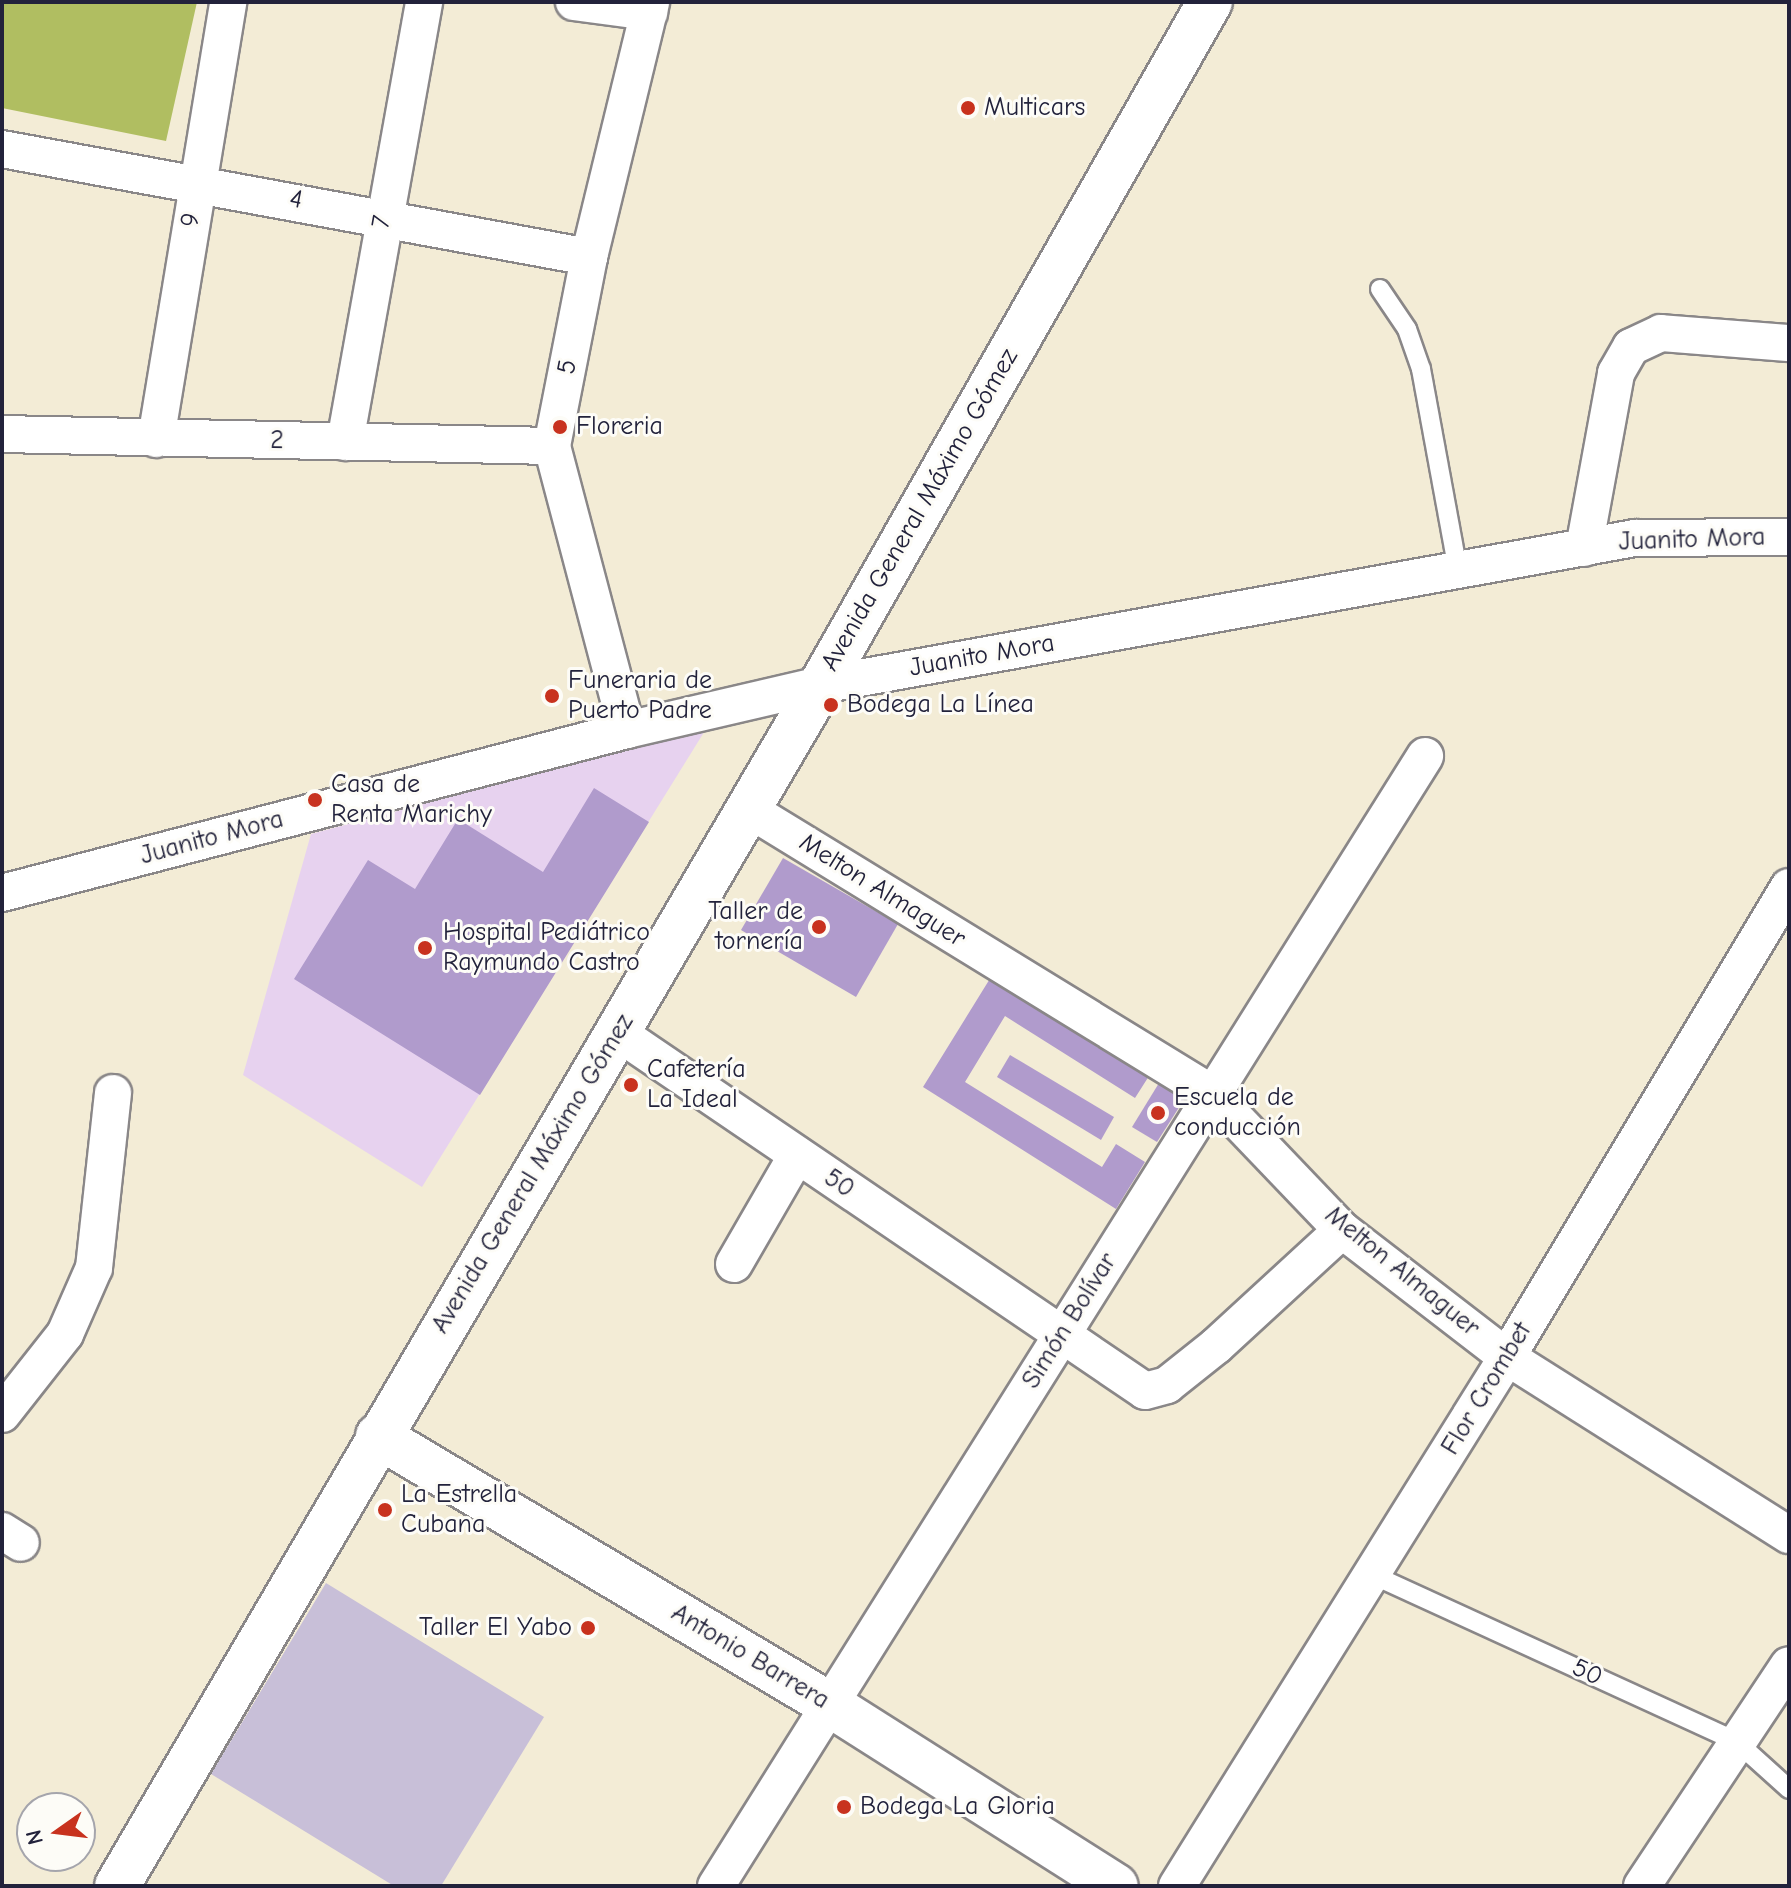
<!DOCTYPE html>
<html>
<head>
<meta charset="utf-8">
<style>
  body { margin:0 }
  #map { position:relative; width:1791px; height:1888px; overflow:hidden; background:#f3ecd6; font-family:"Comic Neue",sans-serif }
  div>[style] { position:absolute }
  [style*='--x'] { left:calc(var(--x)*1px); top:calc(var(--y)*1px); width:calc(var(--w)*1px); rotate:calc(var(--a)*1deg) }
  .built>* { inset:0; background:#e7d2ef }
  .industrial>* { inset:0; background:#c8bfd8 }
  .green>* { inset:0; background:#b0be61 }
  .building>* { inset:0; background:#b09bcc }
  .roads { filter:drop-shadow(2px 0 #8a8788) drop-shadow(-2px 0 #8a8788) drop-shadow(0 2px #8a8788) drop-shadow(0 -2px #8a8788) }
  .service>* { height:18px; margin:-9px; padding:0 9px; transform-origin:9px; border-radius:9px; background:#fff }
  .minor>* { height:36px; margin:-18px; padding:0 18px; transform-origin:18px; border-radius:18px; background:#fff }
  .tertiary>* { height:44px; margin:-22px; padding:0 22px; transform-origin:22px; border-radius:22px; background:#fff }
  .secondary>* { height:44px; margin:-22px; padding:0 22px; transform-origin:22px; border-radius:22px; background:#fff }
  .dots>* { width:22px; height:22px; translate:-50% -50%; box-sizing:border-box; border:4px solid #fdfcf7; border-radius:50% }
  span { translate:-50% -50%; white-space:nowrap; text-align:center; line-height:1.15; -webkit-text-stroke:6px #fdfcf7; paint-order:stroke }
  .poi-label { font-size:26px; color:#22223b }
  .left { translate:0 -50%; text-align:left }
  .right { translate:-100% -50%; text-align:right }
  .street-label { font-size:26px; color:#22223b }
  .frame { position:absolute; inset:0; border:4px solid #22223b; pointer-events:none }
  .north { position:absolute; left:16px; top:1792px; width:80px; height:80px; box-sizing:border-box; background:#fdfcf7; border:2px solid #a5a5ac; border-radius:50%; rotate:256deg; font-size:22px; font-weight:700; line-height:32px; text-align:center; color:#22223b }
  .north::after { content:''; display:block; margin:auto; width:28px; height:36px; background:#c8321e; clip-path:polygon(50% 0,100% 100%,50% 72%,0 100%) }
</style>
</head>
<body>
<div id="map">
  <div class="built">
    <div style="clip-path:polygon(706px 729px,422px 1187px,243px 1075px,311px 834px)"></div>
  </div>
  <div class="industrial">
    <div style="clip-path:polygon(326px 1583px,544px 1717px,441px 1886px,394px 1886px,211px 1774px)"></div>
  </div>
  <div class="green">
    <div style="clip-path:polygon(2px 2px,197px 2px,166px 141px,2px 108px)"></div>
  </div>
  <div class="building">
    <div style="clip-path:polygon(594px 788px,649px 822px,480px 1095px,294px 979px,368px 860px,415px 889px,458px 819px,543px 872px)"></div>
    <div style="clip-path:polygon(783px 858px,898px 924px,856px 997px,741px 930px)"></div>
    <div style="clip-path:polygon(991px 977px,1149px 1076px,1135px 1098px,1005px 1016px,965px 1082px,1102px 1167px,1116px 1144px,1145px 1162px,1116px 1209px,923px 1087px)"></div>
    <div style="clip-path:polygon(1010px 1055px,1114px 1117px,1101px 1140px,997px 1077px)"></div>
    <div style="clip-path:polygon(1159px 1083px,1185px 1098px,1157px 1142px,1132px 1127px)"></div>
  </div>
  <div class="roads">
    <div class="service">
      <div style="--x:1380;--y:289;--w:48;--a:56"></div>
      <div style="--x:1407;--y:329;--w:42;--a:70.7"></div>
      <div style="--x:1421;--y:369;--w:205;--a:79.6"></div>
      <div style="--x:1373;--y:1575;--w:400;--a:24.6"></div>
      <div style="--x:1737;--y:1742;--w:70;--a:42.1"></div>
    </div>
    <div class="minor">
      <div style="--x:574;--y:2;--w:76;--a:7.6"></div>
      <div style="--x:2;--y:149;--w:597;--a:10.43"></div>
      <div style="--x:2;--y:434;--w:550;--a:1.25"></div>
      <div style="--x:156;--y:439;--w:443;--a:-80.6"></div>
      <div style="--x:345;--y:442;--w:447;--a:-79.8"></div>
      <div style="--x:1584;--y:548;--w:178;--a:-79.6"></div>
      <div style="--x:1616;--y:373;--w:30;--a:-60"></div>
      <div style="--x:1631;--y:347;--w:33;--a:-25"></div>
      <div style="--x:1661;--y:333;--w:128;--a:4.5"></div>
      <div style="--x:627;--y:730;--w:294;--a:-104.8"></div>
      <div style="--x:552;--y:446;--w:193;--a:-78.9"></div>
      <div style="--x:589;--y:257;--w:262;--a:-76.3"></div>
      <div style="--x:748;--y:809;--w:543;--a:31.52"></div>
      <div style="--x:1211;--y:1093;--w:190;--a:46.3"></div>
      <div style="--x:1342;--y:1230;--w:208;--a:37.6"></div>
      <div style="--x:1507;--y:1357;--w:333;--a:32.3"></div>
      <div style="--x:2;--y:893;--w:646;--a:-14.62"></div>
      <div style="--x:627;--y:730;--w:199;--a:-13.1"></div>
      <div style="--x:821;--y:685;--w:827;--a:-10.24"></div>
      <div style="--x:1635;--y:538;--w:154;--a:-0.4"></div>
      <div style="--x:617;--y:1032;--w:638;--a:34.21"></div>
      <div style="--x:1145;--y:1391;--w:23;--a:-15"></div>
      <div style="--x:1167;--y:1385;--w:63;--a:-38.5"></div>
      <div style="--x:1216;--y:1346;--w:171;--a:-42.6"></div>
      <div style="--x:734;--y:1264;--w:126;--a:-60"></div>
      <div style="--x:2;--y:1414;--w:102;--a:-51.8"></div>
      <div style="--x:65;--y:1334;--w:72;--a:-66.3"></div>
      <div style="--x:94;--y:1268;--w:176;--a:-83.8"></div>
      <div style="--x:2;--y:1531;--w:22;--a:32"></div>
      <div style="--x:716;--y:1886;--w:1334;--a:-57.89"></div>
      <div style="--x:1177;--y:1886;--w:623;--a:-58.04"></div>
      <div style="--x:1507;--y:1357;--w:548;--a:-59.04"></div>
      <div style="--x:1642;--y:1886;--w:265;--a:-56.4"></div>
    </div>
    <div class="tertiary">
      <div style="--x:378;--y:1436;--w:528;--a:30.74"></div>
      <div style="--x:832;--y:1706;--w:336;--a:32.4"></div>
    </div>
    <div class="secondary">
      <div style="--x:117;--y:1886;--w:1392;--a:-59.62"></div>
      <div style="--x:821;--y:685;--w:786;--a:-60.34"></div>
    </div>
  </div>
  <div class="dots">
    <div style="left:968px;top:108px;background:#c8321e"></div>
    <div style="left:560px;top:427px;background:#c8321e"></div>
    <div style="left:552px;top:696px;background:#c8321e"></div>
    <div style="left:831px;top:705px;background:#c8321e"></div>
    <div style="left:315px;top:800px;background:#c8321e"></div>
    <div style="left:819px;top:927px;background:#c8321e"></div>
    <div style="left:425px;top:948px;background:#c8321e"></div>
    <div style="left:631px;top:1085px;background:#c8321e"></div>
    <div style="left:1158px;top:1113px;background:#c8321e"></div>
    <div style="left:385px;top:1510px;background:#c8321e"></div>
    <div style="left:588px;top:1628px;background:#c8321e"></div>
    <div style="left:844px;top:1807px;background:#c8321e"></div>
  </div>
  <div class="poi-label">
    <span class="left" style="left:984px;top:108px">Multicars</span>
    <span class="left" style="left:576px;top:427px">Floreria</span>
    <span class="left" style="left:568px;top:696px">Funeraria de<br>Puerto Padre</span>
    <span class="left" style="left:847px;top:705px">Bodega La Línea</span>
    <span class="left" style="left:331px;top:800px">Casa de<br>Renta Marichy</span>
    <span class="right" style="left:803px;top:927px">Taller de<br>tornería</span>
    <span class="left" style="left:443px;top:948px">Hospital Pediátrico<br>Raymundo Castro</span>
    <span class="left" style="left:647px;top:1085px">Cafetería<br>La Ideal</span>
    <span class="left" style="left:1174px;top:1113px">Escuela de<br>conducción</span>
    <span class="left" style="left:401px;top:1510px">La Estrella<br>Cubana</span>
    <span class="right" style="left:572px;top:1628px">Taller El Yabo</span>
    <span class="left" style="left:860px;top:1807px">Bodega La Gloria</span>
  </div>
  <div class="street-label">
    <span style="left:296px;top:200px;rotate:11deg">4</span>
    <span style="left:191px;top:220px;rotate:-81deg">9</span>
    <span style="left:382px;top:222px;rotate:-80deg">7</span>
    <span style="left:568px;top:367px;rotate:-79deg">5</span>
    <span style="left:277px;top:441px;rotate:1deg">2</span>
    <span style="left:920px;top:510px;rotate:-60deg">Avenida General Máximo Gómez</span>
    <span style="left:1692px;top:540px;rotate:-2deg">Juanito Mora</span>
    <span style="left:982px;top:656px;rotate:-10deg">Juanito Mora</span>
    <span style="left:212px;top:838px;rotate:-15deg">Juanito Mora</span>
    <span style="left:882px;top:891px;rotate:32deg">Melton Almaguer</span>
    <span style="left:533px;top:1174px;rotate:-59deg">Avenida General Máximo Gómez</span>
    <span style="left:839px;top:1184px;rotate:34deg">50</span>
    <span style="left:1402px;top:1272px;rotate:39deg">Melton Almaguer</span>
    <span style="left:1070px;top:1321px;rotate:-58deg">Simón Bolívar</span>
    <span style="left:1487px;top:1389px;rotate:-59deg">Flor Crombet</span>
    <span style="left:750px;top:1657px;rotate:31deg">Antonio Barrera</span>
    <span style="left:1587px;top:1673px;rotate:25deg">50</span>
  </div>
  <div class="frame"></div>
  <div class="north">N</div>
</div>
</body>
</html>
